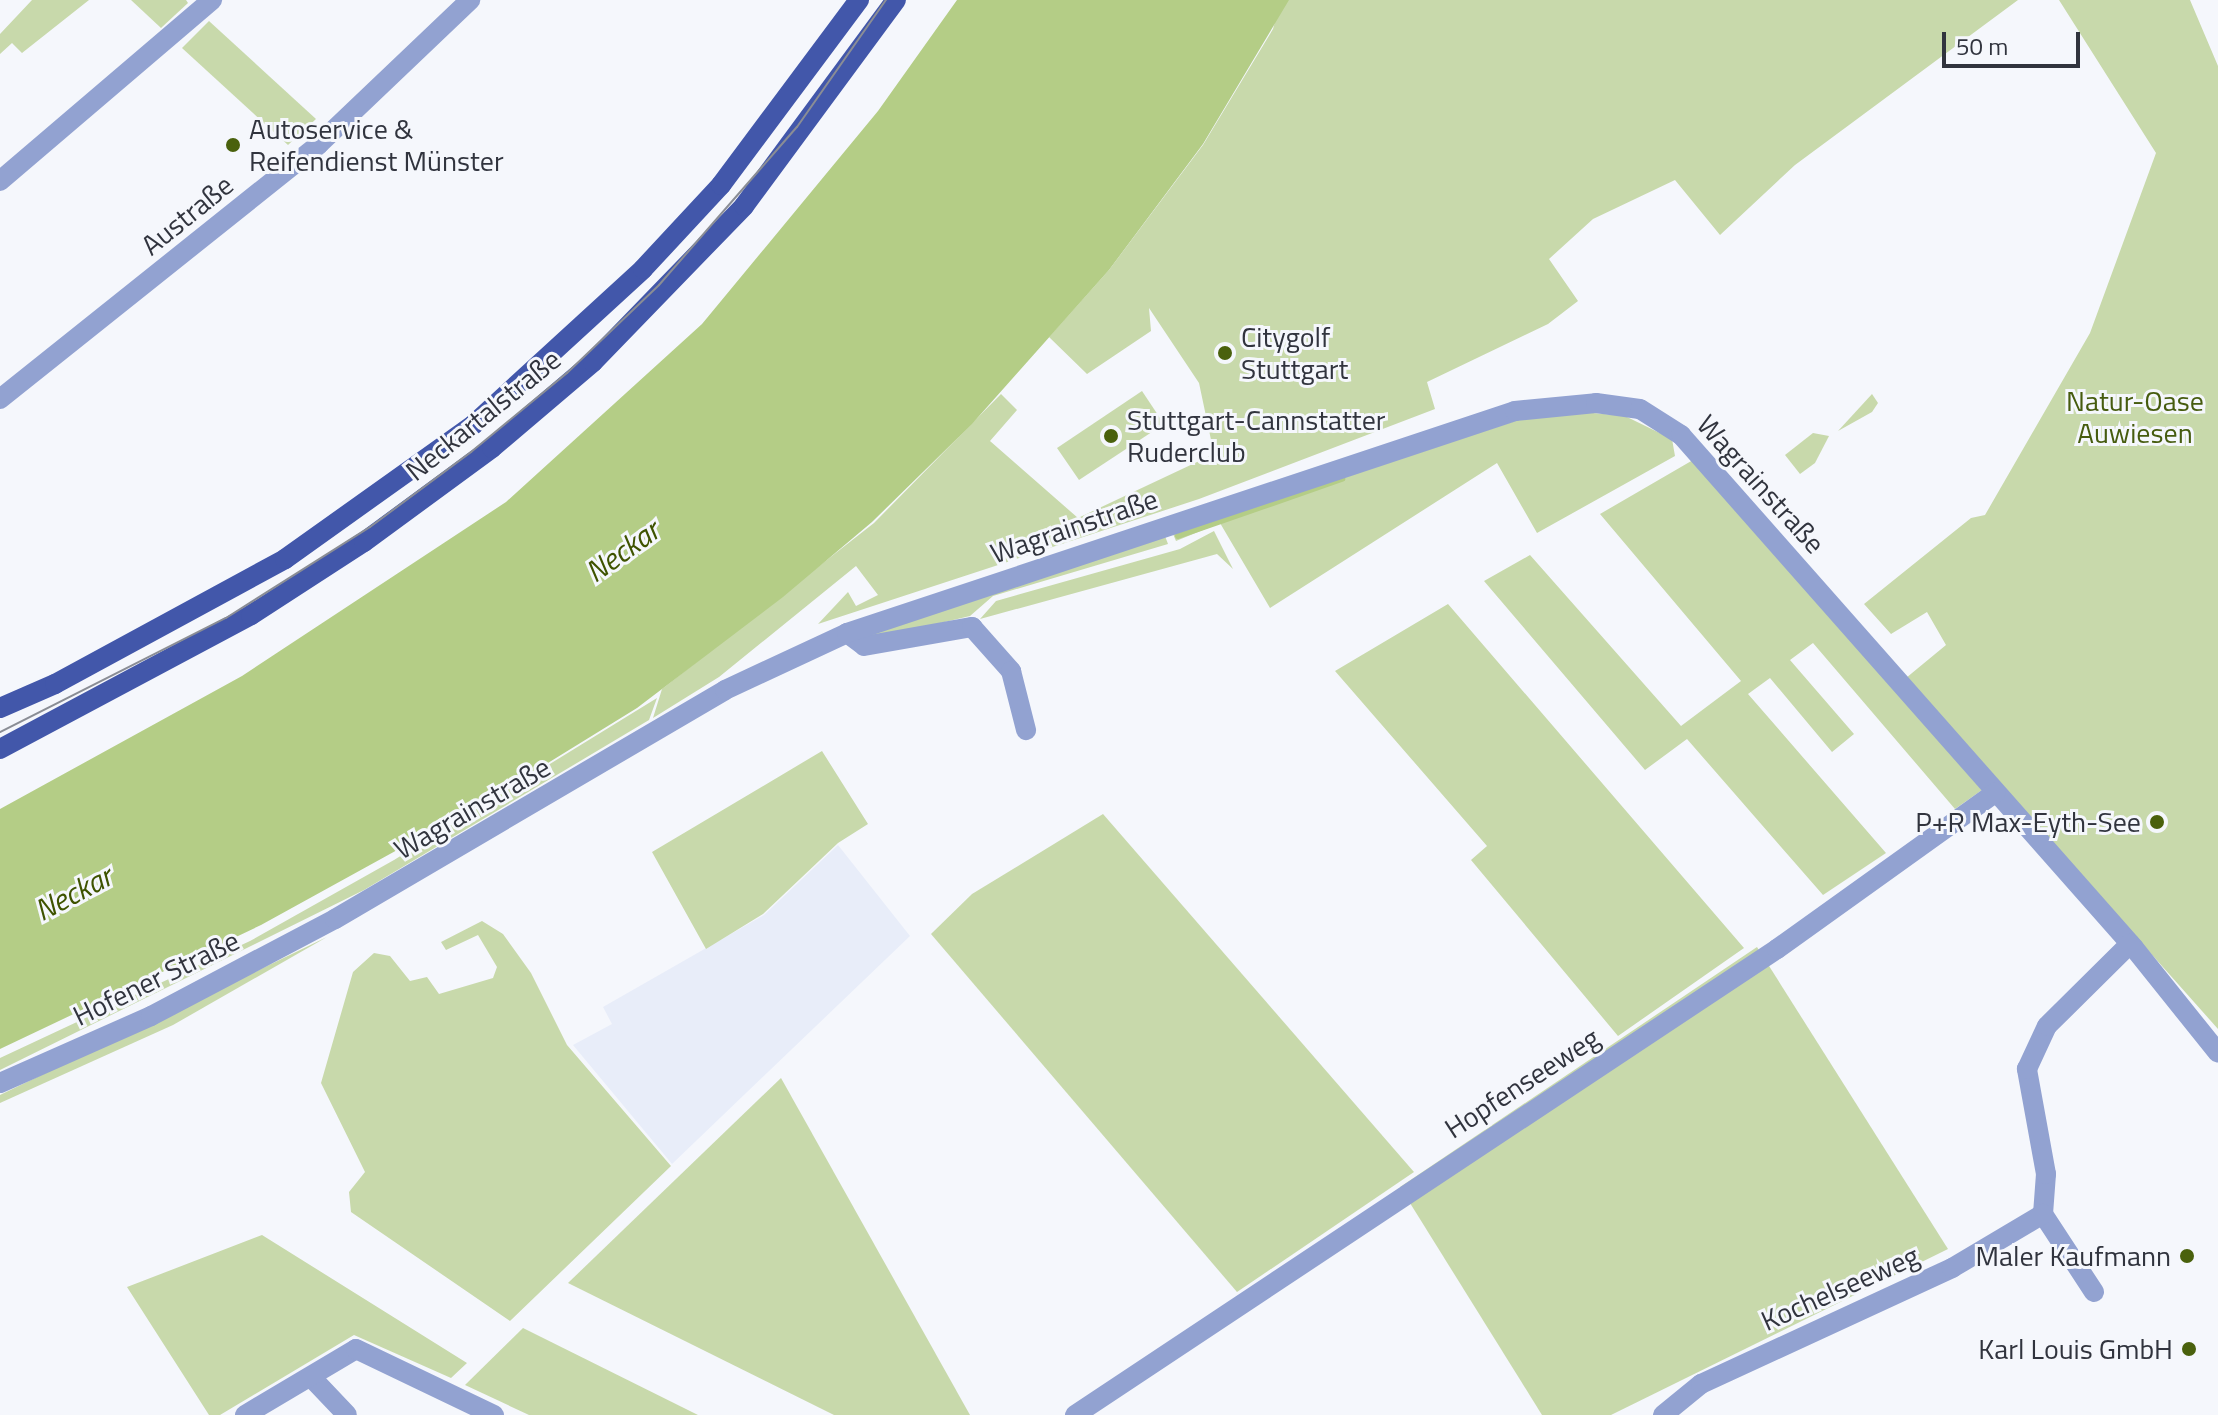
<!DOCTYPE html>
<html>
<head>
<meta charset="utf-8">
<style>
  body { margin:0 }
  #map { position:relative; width:2218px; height:1415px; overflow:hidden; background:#f5f7fc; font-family:"Titillium Web",sans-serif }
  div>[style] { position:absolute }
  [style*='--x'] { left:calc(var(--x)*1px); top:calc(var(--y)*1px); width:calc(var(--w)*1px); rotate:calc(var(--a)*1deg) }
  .built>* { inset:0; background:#e8edf9 }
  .green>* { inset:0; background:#c8d9ab }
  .water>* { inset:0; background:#b4cd86 }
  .stream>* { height:6px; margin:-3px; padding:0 3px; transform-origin:3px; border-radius:3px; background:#b4cd86 }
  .minor>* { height:20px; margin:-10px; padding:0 10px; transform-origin:10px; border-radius:10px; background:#92a2d1 }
  .major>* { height:20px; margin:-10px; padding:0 10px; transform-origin:10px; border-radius:10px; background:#4257aa }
  .tram>* { height:2px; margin:-1px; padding:0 1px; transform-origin:1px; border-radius:1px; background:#8a8d95 }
  .dots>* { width:22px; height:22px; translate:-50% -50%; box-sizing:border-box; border:4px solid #f5f7fc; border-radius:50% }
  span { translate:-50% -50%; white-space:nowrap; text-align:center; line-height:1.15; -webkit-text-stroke:6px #f5f7fc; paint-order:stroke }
  .poi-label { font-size:28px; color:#31343e }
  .left { translate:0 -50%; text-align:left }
  .right { translate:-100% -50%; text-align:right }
  .street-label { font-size:28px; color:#31343e }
  .park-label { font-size:28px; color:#465c0f }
  .water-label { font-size:30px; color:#3e5300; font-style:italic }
  .scale { position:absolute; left:1942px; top:32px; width:138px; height:36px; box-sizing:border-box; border:4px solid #31343e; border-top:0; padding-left:10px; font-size:24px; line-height:28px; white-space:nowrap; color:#31343e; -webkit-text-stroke:6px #f5f7fc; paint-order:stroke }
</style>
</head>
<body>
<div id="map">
  <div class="built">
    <div style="clip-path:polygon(838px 845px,910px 936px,672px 1164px,573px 1045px,612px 1024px,603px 1007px,764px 915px)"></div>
  </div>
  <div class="green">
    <div style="clip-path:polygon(32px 0,89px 0,22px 53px,12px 43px,0 54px,0 34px)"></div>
    <div style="clip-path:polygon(131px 0,186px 0,188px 3px,161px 28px)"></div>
    <div style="clip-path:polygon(1281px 0,2018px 0,1795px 165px,1720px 235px,1675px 180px,1593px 219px,1549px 259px,1578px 301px,1548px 324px,1427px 382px,1435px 409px,1199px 499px,818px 624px,848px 592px,856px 606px,878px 595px,856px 566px,719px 677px,653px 718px,662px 689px,874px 523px,1001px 394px,1017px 410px,990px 441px,1078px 518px,1214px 454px,1199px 383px,1149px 308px,1151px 331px,1087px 374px,1049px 337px,1109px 270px,1203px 145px,1273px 29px)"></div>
    <div style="clip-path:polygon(2059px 0,2190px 0,2218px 66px,2218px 1029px,1906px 678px,1946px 645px,1927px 612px,1891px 634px,1864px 604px,1971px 518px,1985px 515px,2090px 333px,2156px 153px)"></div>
    <div style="clip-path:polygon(209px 21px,316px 119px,288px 145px,182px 48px)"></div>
    <div style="clip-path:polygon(1142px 391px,1164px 424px,1079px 480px,1057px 448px)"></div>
    <div style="clip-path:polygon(1872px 394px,1878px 403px,1872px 412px,1838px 431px)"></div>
    <div style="clip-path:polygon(1551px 409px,1625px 416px,1672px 439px,1675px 456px,1537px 533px,1497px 463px,1270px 608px,1220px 523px,1176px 541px,1173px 534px)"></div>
    <div style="clip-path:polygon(1813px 433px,1829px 436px,1815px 463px,1800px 474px,1785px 455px)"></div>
    <div style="clip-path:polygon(1693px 460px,1982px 790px,1955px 809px,1813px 643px,1790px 660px,1854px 734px,1832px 752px,1770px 678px,1748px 694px,1886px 853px,1823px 895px,1687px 739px,1645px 770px,1484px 581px,1530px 555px,1681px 726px,1741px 681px,1600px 514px)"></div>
    <div style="clip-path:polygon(1214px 531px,1233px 569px,1217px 554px,980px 619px,996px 601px,1180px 549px)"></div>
    <div style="clip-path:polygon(1165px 536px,1168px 544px,993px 596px,970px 616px,873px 639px,870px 635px)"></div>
    <div style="clip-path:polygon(1448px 604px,1744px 948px,1618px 1036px,1471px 860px,1487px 846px,1335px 671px)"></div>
    <div style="clip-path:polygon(657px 698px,649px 720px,364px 890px,0 1070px,0 1058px,250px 941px,394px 860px)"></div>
    <div style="clip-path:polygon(822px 751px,868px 824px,838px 843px,763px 914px,706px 949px,652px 852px)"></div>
    <div style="clip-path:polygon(1103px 814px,1414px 1172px,1237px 1292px,931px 934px,972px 894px)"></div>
    <div style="clip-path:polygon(482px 921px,503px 934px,531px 973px,567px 1045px,671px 1166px,510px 1321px,351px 1212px,349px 1192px,365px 1172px,321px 1083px,353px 972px,374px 953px,390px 956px,410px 981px,427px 977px,439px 994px,493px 978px,497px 967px,478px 935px,446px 950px,441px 942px)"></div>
    <div style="clip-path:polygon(327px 937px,173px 1025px,0 1103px,0 1095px)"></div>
    <div style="clip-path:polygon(1757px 947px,1948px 1249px,1611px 1415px,1542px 1415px,1400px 1187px)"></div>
    <div style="clip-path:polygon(781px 1078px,970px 1415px,834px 1415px,568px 1283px)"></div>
    <div style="clip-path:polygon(262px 1235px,467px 1363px,451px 1378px,354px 1335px,220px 1415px,209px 1415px,127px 1287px)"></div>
    <div style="clip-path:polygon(523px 1328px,698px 1415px,529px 1415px,465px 1385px)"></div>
  </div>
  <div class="water">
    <div style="clip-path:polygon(957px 0,1289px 0,1203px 144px,1109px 270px,972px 424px,872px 522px,783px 597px,637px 708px,488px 800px,261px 925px,0 1049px,0 809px,242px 676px,506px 502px,702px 324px,878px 111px)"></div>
  </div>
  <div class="stream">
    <div style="--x:1178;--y:536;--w:174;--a:-19.2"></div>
  </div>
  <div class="minor">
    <div style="--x:0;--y:181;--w:279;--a:-40.5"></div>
    <div style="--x:0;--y:399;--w:408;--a:-38.6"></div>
    <div style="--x:319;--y:144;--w:209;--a:-43.6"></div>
    <div style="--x:847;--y:633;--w:21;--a:37"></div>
    <div style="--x:864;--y:646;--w:110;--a:-10"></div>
    <div style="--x:972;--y:627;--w:59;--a:48.4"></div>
    <div style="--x:1011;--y:671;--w:61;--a:75.7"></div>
    <div style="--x:0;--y:1083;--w:165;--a:-23.9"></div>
    <div style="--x:151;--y:1016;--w:208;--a:-27.8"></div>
    <div style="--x:335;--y:919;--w:452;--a:-30.4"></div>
    <div style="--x:725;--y:690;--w:135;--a:-25"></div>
    <div style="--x:847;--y:633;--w:704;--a:-18.38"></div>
    <div style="--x:1515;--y:411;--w:81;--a:-5.6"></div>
    <div style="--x:1596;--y:403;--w:44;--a:7.8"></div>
    <div style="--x:1640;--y:409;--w:49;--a:32.4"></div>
    <div style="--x:1681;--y:435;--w:684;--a:48.55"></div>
    <div style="--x:2134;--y:948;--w:134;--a:51.3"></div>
    <div style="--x:2094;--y:1292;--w:93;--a:-123.2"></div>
    <div style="--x:2043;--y:1214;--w:40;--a:-85.7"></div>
    <div style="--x:2046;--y:1174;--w:107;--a:-100.3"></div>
    <div style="--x:2027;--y:1069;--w:47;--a:-65.1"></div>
    <div style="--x:2047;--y:1026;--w:117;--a:-44.7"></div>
    <div style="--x:311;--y:1377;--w:52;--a:46.5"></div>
    <div style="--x:245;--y:1415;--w:129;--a:-30.7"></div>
    <div style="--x:356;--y:1349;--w:153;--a:25.6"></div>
    <div style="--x:1075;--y:1415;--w:843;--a:-33.58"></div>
    <div style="--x:1777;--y:949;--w:269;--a:-35.6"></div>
    <div style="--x:1663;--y:1415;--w:49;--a:-39.2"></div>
    <div style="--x:1701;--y:1384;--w:277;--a:-24.8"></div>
    <div style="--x:1952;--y:1268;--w:106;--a:-30.7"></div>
  </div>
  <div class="major">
    <div style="--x:0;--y:708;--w:60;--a:-23.6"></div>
    <div style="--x:55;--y:684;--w:262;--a:-28.5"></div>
    <div style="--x:285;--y:559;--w:232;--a:-35.5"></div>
    <div style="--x:474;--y:424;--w:229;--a:-42.5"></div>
    <div style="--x:643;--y:269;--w:115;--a:-47.1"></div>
    <div style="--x:721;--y:185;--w:231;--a:-53.3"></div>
    <div style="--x:0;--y:749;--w:285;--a:-28.1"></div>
    <div style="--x:251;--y:615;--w:135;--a:-32.9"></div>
    <div style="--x:364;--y:542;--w:159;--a:-36.3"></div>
    <div style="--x:492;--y:448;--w:133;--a:-40.4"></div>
    <div style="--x:593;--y:362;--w:217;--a:-45.9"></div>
    <div style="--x:744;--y:206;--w:256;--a:-53.6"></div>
  </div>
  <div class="tram">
    <div style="--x:0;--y:732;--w:253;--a:-26.8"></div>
    <div style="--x:226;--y:618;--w:170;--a:-32.3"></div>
    <div style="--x:370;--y:527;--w:126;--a:-36.6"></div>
    <div style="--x:471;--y:452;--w:124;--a:-39.5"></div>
    <div style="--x:567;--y:373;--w:127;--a:-43.7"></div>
    <div style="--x:659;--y:285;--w:210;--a:-48.9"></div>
    <div style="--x:797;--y:127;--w:155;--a:-55"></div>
  </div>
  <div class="dots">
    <div style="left:233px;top:145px;background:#4a610d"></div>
    <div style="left:1225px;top:353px;background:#4a610d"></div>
    <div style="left:1111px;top:436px;background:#4a610d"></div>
    <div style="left:2157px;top:822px;background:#4a610d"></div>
    <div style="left:2187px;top:1256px;background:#4a610d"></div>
    <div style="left:2189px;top:1349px;background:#4a610d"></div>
  </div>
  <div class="poi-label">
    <span class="left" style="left:249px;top:145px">Autoservice &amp;<br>Reifendienst Münster</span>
    <span class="left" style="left:1241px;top:353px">Citygolf<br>Stuttgart</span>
    <span class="left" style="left:1127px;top:436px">Stuttgart-Cannstatter<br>Ruderclub</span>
    <span class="right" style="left:2141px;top:822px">P+R Max-Eyth-See</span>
    <span class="right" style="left:2171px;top:1256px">Maler Kaufmann</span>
    <span class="right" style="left:2173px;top:1349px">Karl Louis GmbH</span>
  </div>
  <div class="street-label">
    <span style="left:187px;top:215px;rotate:-39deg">Austraße</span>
    <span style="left:483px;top:415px;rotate:-39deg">Neckartalstraße</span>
    <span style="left:1761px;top:484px;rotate:48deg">Wagrainstraße</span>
    <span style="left:1074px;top:526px;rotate:-19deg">Wagrainstraße</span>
    <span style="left:472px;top:808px;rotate:-30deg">Wagrainstraße</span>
    <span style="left:156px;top:978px;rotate:-26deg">Hofener Straße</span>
    <span style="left:1522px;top:1083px;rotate:-33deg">Hopfenseeweg</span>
    <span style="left:1840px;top:1288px;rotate:-24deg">Kochelseeweg</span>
  </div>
  <div class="park-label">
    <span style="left:2135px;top:417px">Natur-Oase<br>Auwiesen</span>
  </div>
  <div class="water-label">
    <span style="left:622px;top:551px;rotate:-36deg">Neckar</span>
    <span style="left:73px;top:893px;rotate:-28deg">Neckar</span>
  </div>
  <div class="scale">50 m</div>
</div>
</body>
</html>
